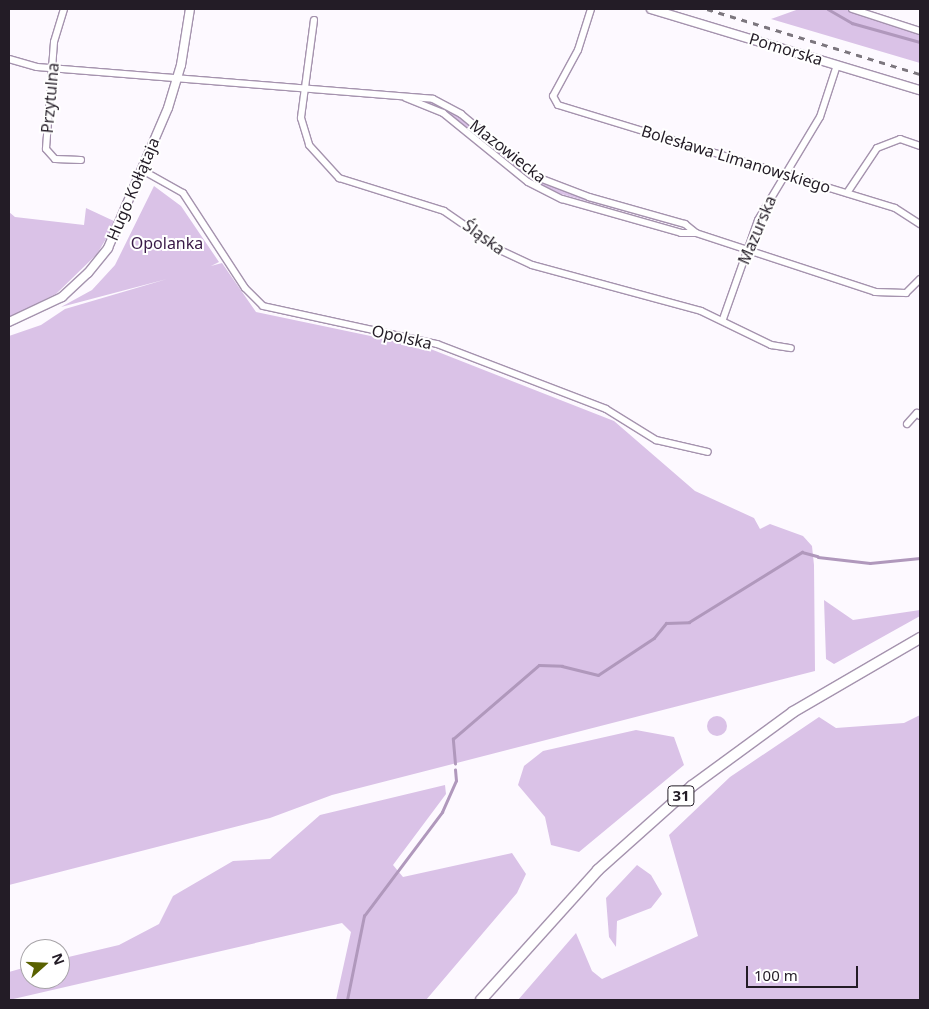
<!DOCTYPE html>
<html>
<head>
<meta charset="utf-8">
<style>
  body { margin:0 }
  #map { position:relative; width:929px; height:1009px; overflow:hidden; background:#fdf9ff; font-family:"Noto Sans",sans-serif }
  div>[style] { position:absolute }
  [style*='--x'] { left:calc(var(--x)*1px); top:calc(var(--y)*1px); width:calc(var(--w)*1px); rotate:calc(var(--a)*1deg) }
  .green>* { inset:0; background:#dac2e7 }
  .round { border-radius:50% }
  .stream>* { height:2.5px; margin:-1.25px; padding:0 1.25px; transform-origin:1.25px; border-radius:1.25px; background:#b098bc }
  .roads { filter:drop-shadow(1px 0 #a593ae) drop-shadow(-1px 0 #a593ae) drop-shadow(0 1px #a593ae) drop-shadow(0 -1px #a593ae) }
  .minor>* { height:6px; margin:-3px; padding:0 3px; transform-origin:3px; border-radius:3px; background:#fff }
  .tertiary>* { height:8px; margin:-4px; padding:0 4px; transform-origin:4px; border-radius:4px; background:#fff }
  .primary>* { height:10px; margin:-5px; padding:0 5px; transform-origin:5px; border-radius:5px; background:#fff }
  .rail>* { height:2.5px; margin-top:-1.25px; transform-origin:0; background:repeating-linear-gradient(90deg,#7c767e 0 6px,transparent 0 12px) }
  span { translate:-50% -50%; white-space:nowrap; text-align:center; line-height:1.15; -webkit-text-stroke:4px #fff; paint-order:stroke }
  .shield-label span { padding:1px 4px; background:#fff; border:1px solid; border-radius:4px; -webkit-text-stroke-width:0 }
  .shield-label { font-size:15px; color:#231c26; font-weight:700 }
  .street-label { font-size:16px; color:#231c26 }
  .park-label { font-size:16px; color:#391947 }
  .frame { position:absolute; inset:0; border:10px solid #231c26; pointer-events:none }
  .north { position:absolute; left:20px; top:939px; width:50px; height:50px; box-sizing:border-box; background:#fff; border:1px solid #a7a4a8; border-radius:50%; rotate:70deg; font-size:14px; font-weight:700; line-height:20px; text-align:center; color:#231c26 }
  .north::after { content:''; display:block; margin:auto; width:18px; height:22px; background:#596100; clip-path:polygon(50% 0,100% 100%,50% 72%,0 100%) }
  .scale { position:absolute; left:746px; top:966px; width:112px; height:22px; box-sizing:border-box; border:2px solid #231c26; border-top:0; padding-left:6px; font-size:15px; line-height:18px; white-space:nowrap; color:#231c26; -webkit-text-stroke:4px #fff; paint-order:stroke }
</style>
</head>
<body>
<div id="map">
  <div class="green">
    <div style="clip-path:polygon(799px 9px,846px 9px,919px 33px,920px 28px,920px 63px,771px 19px)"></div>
    <div style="clip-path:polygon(418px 101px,434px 102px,459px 116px,534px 177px,552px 186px,683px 228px,554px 192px,521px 173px,448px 114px)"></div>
    <div style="clip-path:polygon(154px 186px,181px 206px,219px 262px,211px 266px,222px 263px,256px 312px,428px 348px,614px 421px,695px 491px,754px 518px,760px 529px,770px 524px,803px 536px,812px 546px,814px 565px,815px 671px,332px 795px,270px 818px,9px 885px,9px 336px,41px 325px,65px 309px,167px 279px,61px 307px,92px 290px,115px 265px)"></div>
    <div style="clip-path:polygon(86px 208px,116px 222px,97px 254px,56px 294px,9px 317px,9px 212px,15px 217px,84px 225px)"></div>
    <div style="clip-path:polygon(824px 600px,853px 620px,920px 610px,920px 616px,834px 664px,826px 659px)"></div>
    <div style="clip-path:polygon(920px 715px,920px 1000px,518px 1000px,576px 933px,592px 971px,602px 979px,698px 936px,669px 835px,730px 777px,819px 717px,836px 728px,904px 723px)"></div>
    <div class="round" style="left:707px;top:716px;width:20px;height:20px"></div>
    <div style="clip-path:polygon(636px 730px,674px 737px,684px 765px,579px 852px,551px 845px,545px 817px,518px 785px,524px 766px,543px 751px)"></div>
    <div style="clip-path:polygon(445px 785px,446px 794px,393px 865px,403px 877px,512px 853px,526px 874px,517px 893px,426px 1000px,336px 1000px,351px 932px,342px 923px,9px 1000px,9px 972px,30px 966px,30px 979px,60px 979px,60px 959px,119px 945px,159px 924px,173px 896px,233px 861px,270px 859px,320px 815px)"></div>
    <div style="clip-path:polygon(637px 865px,651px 875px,662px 894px,651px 908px,617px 921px,616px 947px,609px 937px,606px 898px)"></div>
  </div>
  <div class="stream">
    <div style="--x:828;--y:9;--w:28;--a:30"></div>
    <div style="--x:852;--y:23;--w:71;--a:15.6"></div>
    <div style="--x:818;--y:557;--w:52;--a:6.6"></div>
    <div style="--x:870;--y:563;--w:50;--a:-5.7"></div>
    <div style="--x:455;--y:764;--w:25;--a:-95"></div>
    <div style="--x:453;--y:739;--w:113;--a:-40.7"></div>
    <div style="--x:539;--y:665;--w:23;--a:2"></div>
    <div style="--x:562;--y:666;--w:37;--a:14"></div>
    <div style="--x:598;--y:675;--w:67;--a:-33.5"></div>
    <div style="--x:654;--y:638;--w:19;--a:-51"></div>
    <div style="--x:666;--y:623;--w:23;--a:-2"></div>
    <div style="--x:689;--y:622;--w:133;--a:-31.8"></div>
    <div style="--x:802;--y:552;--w:16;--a:15"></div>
    <div style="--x:347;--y:1000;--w:86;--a:-78.6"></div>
    <div style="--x:364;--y:916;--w:130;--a:-53.1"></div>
    <div style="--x:442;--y:812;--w:34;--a:-66"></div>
    <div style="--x:456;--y:781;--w:11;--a:-95"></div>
  </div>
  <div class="roads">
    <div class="minor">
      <div style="--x:64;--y:9;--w:34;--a:107"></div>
      <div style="--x:54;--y:42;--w:107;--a:94.3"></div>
      <div style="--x:46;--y:149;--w:13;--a:48"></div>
      <div style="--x:55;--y:159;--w:26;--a:2"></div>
      <div style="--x:591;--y:9;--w:43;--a:107.6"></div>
      <div style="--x:578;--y:50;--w:52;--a:118.5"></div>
      <div style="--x:553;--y:96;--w:10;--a:61"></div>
      <div style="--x:558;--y:105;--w:352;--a:17"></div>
      <div style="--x:895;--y:208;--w:30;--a:33"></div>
      <div style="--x:852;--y:9;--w:71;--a:17.9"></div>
      <div style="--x:314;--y:20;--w:99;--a:97.6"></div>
      <div style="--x:301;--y:118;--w:28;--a:73"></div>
      <div style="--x:309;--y:145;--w:45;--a:47.7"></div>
      <div style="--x:339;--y:178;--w:110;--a:17.4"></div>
      <div style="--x:444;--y:211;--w:70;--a:34.6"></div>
      <div style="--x:502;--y:251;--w:33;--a:25"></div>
      <div style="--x:532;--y:265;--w:175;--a:15.2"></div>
      <div style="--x:701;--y:311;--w:78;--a:25.9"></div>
      <div style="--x:771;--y:345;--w:20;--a:9"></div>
      <div style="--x:9;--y:59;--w:29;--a:16"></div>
      <div style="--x:37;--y:67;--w:397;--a:4.6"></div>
      <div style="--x:433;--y:99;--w:32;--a:28"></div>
      <div style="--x:461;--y:114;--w:99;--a:39.7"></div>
      <div style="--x:537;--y:177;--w:56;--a:21"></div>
      <div style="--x:589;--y:197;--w:100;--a:15.7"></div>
      <div style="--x:685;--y:224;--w:14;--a:39"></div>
      <div style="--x:406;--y:98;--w:40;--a:22"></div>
      <div style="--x:443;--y:113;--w:109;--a:39.1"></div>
      <div style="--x:528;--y:182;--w:38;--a:27"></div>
      <div style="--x:562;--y:199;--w:124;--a:15.9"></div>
      <div style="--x:681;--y:233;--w:15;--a:0"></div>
      <div style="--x:696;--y:233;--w:188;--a:18.2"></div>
      <div style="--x:875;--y:292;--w:31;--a:2"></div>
      <div style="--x:906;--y:293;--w:20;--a:-45"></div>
      <div style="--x:142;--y:170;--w:47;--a:29.3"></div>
      <div style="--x:183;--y:193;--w:113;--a:56.9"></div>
      <div style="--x:245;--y:288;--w:25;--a:45"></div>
      <div style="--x:263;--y:306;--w:178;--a:12.3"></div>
      <div style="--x:437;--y:344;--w:181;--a:21"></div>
      <div style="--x:606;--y:409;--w:59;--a:31.8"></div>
      <div style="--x:656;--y:440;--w:53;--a:13"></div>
      <div style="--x:847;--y:193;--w:54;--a:-56.3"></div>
      <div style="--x:877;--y:148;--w:25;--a:-21"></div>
      <div style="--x:900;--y:139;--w:21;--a:19"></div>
      <div style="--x:723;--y:319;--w:105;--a:-70.5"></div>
      <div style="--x:758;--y:220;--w:120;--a:-59"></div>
      <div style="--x:820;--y:117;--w:55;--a:-71.9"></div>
      <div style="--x:907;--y:424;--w:15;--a:-48"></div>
      <div style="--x:917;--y:413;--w:4;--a:45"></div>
    </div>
    <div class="tertiary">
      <div style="--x:651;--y:9;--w:281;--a:16.8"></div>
      <div style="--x:9;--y:322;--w:59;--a:-25.3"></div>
      <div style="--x:62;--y:297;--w:35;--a:-43"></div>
      <div style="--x:88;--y:273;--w:32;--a:-51"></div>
      <div style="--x:108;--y:248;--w:152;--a:-66.8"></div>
      <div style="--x:168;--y:108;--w:45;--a:-73.2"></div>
      <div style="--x:181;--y:65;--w:57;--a:-80.9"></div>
    </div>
    <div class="primary">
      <div style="--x:481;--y:1000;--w:175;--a:-48"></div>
      <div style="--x:598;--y:870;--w:126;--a:-41.8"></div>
      <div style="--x:692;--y:786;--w:125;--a:-36.2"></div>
      <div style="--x:793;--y:712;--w:147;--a:-30.2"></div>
    </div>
  </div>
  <div class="rail">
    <div style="--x:707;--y:9;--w:223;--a:17"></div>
  </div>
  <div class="shield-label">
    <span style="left:681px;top:796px">31</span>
  </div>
  <div class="street-label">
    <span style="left:786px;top:49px;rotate:17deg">Pomorska</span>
    <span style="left:50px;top:98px;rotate:-85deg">Przytulna</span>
    <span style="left:508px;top:151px;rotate:38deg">Mazowiecka</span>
    <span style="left:736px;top:159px;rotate:17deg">Bolesława Limanowskiego</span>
    <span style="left:133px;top:189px;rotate:-67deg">Hugo Kołłątaja</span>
    <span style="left:757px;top:230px;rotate:-67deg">Mazurska</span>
    <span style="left:484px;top:237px;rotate:36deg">Śląska</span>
    <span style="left:402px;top:337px;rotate:13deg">Opolska</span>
  </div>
  <div class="park-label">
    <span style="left:167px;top:243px">Opolanka</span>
  </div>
  <div class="frame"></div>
  <div class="north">N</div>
  <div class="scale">100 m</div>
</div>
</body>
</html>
